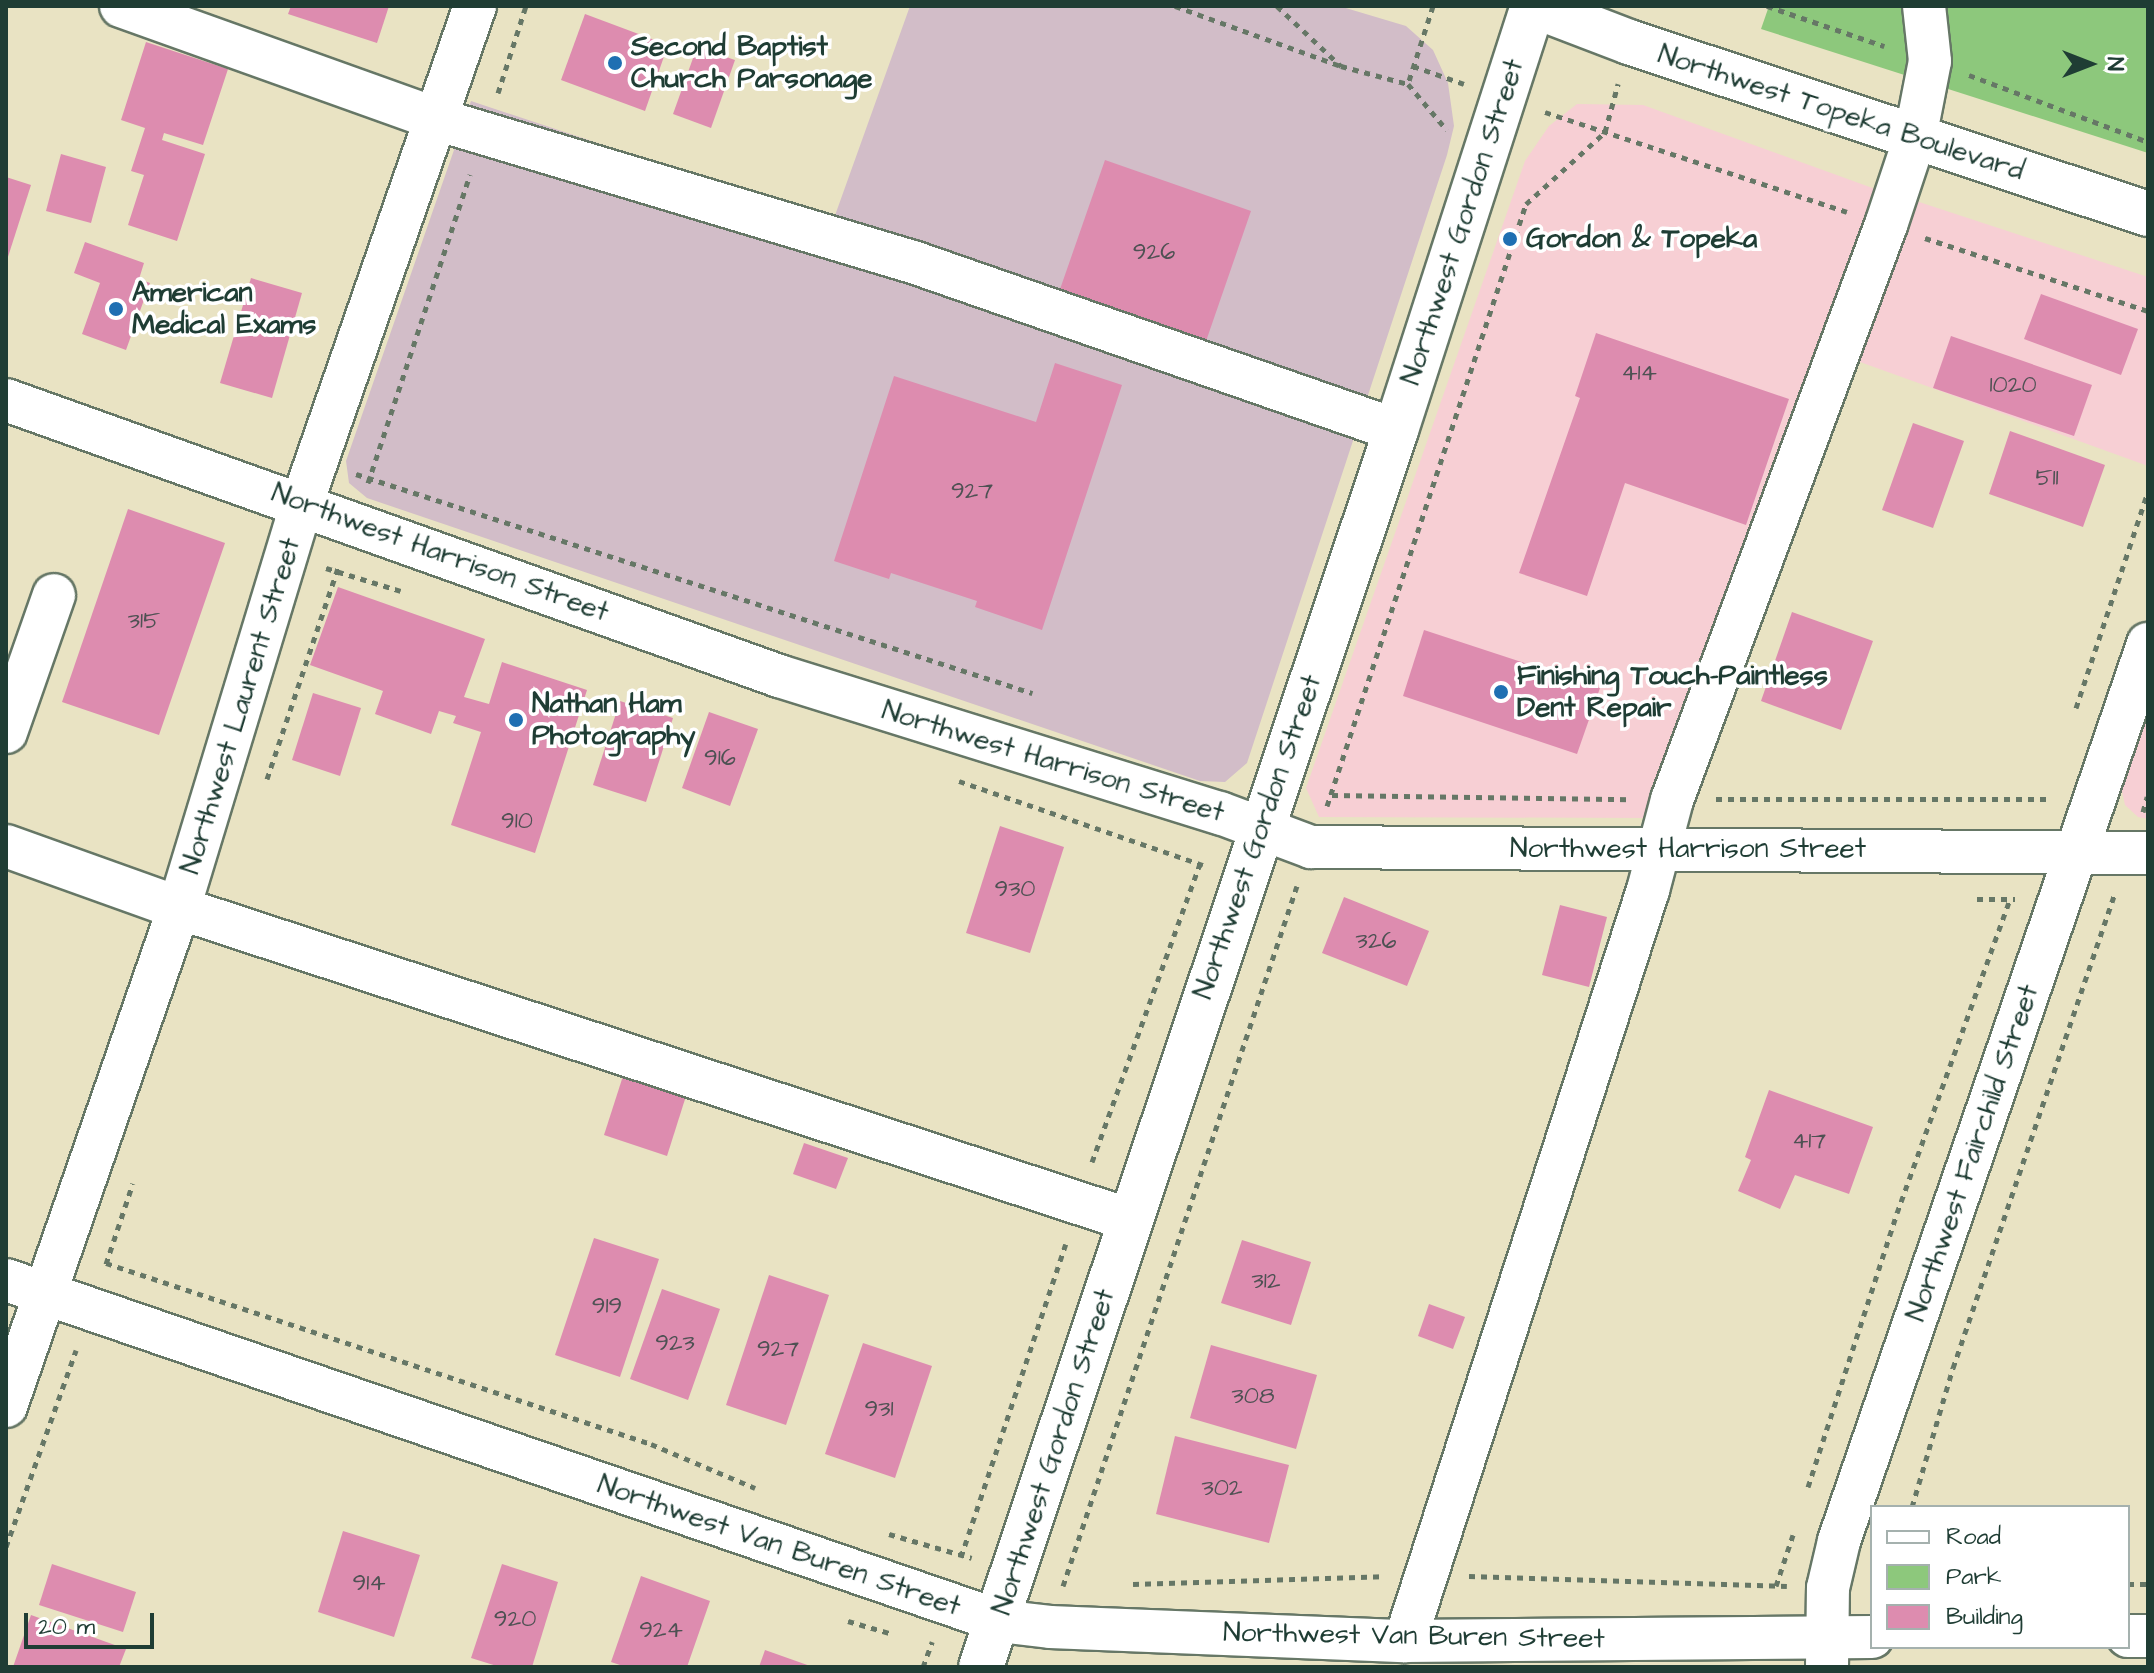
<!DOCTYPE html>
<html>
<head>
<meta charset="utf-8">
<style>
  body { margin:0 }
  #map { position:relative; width:2154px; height:1673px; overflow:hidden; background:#e9e3c3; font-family:"Architects Daughter",sans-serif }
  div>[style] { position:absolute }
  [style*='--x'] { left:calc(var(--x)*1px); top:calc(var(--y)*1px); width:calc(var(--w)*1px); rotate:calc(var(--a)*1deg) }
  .built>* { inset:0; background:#f7cfd4 }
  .industrial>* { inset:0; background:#d2bdc8 }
  .green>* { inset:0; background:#8dc87c }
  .building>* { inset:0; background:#dd8caf }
  .path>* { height:5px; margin-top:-2.5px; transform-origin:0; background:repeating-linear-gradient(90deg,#676 0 6px,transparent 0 12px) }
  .roads { filter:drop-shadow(2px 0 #676) drop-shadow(-2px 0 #676) drop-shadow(0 2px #676) drop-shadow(0 -2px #676) }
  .minor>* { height:42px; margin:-21px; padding:0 21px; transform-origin:21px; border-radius:21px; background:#fff }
  .major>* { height:44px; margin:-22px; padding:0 22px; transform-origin:22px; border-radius:22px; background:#fff }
  .dots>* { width:22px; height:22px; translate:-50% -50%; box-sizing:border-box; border:4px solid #fff; border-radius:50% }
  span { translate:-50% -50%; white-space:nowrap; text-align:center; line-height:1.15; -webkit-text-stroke:7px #fff; paint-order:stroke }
  .number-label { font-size:24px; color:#4e5153 }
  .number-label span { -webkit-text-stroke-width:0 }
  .poi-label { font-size:28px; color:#1f3d34; font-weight:700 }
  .left { translate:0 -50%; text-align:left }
  .street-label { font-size:28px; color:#1f3d34 }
  .frame { position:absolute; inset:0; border:8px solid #1f3d34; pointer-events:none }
  .legend { position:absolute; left:1870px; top:1505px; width:260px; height:144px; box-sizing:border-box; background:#fff; border:2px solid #a5b1ae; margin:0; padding:10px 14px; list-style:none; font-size:24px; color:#1f3d34 }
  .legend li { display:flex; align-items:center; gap:16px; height:40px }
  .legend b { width:40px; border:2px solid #a5b1ae }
  .north { position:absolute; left:2050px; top:24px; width:80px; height:80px; -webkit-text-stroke:6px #fff; paint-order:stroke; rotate:90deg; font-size:22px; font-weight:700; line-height:32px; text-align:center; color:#1f3d34 }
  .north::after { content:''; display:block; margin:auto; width:28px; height:36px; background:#1f3d34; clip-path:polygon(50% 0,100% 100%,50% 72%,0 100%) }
  .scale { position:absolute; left:24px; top:1613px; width:130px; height:36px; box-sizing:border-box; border:4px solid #1f3d34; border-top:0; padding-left:10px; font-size:24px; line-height:28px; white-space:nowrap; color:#1f3d34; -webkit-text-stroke:6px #fff; paint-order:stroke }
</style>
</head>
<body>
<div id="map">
  <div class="built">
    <div style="clip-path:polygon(1577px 104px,1643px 105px,1878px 190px,1650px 818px,1319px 817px,1306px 788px,1525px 161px,1549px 126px)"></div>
    <div style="clip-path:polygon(1910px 199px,2148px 277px,2148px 466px,1849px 358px)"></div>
    <div style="clip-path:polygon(2148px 704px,2148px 819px,2138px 817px,2125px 805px,2120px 782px)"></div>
  </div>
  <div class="industrial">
    <div style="clip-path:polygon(910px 6px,1339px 6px,1406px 26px,1433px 50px,1448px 83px,1454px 126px,1447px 155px,1247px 763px,1225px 782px,1200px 781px,367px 498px,349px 483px,346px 461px,471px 101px,833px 221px)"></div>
  </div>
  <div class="green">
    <div style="clip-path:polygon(1769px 6px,2148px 6px,2148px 153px,1761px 29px)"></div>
  </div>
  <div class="building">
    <div style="clip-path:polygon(291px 6px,389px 6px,377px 43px,288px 14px)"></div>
    <div style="clip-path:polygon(585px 14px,668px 45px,645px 111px,561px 80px)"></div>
    <div style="clip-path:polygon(146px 42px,228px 69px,203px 145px,164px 133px,162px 140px,205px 154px,177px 241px,128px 225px,144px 175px,131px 171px,145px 128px,121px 120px)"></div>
    <div style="clip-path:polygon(697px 47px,735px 60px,711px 128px,673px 114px)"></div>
    <div style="clip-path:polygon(61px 154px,106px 167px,91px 223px,46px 211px)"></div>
    <div style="clip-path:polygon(1105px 160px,1251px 211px,1204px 347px,1058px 295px)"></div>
    <div style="clip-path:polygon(6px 177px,31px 185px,7px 260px,6px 260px)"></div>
    <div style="clip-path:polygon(85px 242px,144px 263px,139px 279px,150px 283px,126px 350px,82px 334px,100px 283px,74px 273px)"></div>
    <div style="clip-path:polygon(251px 278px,302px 293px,272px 398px,220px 383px)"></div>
    <div style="clip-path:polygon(2041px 294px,2138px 329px,2121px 375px,2024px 339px)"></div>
    <div style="clip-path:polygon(1596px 333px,1789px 399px,1746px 525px,1625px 483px,1587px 596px,1519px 573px,1580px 398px,1575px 396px)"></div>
    <div style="clip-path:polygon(1951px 336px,2092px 385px,2074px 436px,1933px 388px)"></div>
    <div style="clip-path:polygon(1055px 363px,1122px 385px,1042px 630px,975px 607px,977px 601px,891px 573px,889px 579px,834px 561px,894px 376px,1036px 422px)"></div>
    <div style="clip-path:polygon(1913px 423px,1964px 441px,1933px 528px,1882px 510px)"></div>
    <div style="clip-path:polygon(2010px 431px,2105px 465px,2083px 527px,1989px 494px)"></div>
    <div style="clip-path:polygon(128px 509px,225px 543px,159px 735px,62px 702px)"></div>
    <div style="clip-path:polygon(338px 587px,485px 639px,464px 697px,489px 704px,502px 662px,587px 690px,535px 853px,451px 825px,481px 732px,453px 723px,456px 716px,439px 711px,431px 734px,375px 714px,383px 691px,310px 665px)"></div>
    <div style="clip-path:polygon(1792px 612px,1873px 641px,1841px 730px,1761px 701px)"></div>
    <div style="clip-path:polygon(1424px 630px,1600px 688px,1577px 754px,1403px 696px)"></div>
    <div style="clip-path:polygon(313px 693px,361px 708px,340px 776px,292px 760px)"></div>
    <div style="clip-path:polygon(620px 701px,673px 718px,646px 802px,593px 785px)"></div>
    <div style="clip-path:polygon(709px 712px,758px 729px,730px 806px,682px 788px)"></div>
    <div style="clip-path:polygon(1000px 826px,1064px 847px,1030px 953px,966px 933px)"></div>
    <div style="clip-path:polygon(1344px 897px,1429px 931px,1407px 986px,1322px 953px)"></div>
    <div style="clip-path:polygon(1560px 905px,1607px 917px,1589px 987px,1542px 975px)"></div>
    <div style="clip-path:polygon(623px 1076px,686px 1096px,667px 1156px,604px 1135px)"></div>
    <div style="clip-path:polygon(1769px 1090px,1873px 1127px,1849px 1194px,1795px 1175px,1780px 1209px,1738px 1191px,1751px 1160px,1745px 1157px)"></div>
    <div style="clip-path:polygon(804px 1143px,848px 1158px,836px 1189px,793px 1174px)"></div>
    <div style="clip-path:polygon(594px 1238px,659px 1259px,620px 1377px,555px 1355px)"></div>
    <div style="clip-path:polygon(1242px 1240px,1311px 1262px,1291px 1325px,1221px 1303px)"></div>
    <div style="clip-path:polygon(769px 1275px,829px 1295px,786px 1425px,726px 1405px)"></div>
    <div style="clip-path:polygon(662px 1289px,720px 1309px,688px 1400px,630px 1379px)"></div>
    <div style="clip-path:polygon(1429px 1304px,1465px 1317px,1453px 1349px,1418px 1336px)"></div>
    <div style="clip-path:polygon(863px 1343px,932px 1366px,895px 1478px,825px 1454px)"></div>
    <div style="clip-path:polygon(1211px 1345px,1317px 1375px,1296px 1449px,1190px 1418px)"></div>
    <div style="clip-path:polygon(1175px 1436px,1289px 1465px,1269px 1543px,1156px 1514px)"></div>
    <div style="clip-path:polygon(343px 1531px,420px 1555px,394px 1637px,318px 1612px)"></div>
    <div style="clip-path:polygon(52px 1564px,136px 1592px,123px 1632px,39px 1605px)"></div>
    <div style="clip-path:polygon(502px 1564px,558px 1582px,532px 1667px,500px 1667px,471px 1658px)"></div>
    <div style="clip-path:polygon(641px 1576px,710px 1601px,687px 1667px,626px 1667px,611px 1662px)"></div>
    <div style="clip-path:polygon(31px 1615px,126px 1649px,119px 1667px,13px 1667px)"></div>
    <div style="clip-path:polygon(765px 1650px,813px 1667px,759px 1667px)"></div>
  </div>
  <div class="path">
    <div style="--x:1175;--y:6;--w:177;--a:19.9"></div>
    <div style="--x:1277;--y:6;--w:88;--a:43.2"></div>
    <div style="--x:1341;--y:66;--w:69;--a:15"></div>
    <div style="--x:1433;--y:6;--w:82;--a:107.8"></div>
    <div style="--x:1408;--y:84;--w:60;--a:49.7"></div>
    <div style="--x:1767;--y:6;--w:124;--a:18.9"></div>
    <div style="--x:1413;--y:66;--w:54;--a:19.4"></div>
    <div style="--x:1969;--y:75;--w:191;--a:20.5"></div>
    <div style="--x:498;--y:93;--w:91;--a:-72.2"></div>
    <div style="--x:1545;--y:112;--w:318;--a:18.3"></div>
    <div style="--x:1925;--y:238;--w:235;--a:18.1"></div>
    <div style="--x:356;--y:474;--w:711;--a:17.95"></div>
    <div style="--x:368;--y:483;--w:325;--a:-71.7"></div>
    <div style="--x:326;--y:568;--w:78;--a:17"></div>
    <div style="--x:2076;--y:708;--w:228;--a:-71.6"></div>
    <div style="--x:267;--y:779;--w:223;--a:-71.4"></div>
    <div style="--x:959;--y:781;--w:258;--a:19"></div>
    <div style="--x:1332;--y:795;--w:298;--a:0.8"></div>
    <div style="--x:1716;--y:799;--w:334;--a:0"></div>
    <div style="--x:1327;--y:806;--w:634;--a:-71.71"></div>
    <div style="--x:1526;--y:204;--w:107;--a:-42.3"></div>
    <div style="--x:1605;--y:132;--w:50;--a:-74.8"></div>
    <div style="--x:2143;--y:812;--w:16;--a:-75"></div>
    <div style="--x:1977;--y:899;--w:38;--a:0"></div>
    <div style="--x:1092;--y:1162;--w:318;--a:-70.1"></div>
    <div style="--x:106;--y:1263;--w:574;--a:18.37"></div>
    <div style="--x:651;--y:1444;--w:113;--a:22.9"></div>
    <div style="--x:106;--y:1264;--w:85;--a:-71.6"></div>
    <div style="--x:1808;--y:1487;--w:288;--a:-72"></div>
    <div style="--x:1897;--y:1213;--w:334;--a:-70.2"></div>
    <div style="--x:1912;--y:1507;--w:145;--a:-73.6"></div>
    <div style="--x:1953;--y:1368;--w:502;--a:-71.17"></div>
    <div style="--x:889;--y:1534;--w:86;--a:16.1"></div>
    <div style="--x:6;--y:1547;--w:209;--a:-70.4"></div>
    <div style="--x:961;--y:1557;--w:330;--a:-71.5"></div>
    <div style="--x:1469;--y:1576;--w:318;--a:1.8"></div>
    <div style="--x:1133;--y:1584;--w:250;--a:-1.8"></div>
    <div style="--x:2128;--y:1584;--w:20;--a:0"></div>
    <div style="--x:1063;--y:1586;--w:738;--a:-71.52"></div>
    <div style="--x:1776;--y:1586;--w:54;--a:-71.6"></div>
    <div style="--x:848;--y:1621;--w:47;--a:16.1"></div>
    <div style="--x:923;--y:1667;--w:27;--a:-70"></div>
  </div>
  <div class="roads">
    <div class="minor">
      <div style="--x:121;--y:6;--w:335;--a:19.7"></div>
      <div style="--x:436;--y:119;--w:498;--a:16.7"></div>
      <div style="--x:913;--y:262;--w:511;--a:19.18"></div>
      <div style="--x:6;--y:400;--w:821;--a:19.65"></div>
      <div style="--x:779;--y:676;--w:462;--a:17.3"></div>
      <div style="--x:1220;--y:813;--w:97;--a:20.5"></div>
      <div style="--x:1311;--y:847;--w:837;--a:0.41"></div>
      <div style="--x:6;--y:732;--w:145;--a:-70.7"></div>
      <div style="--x:6;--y:846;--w:184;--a:19.7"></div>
      <div style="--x:179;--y:908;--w:1001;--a:18.16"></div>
      <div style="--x:6;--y:1280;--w:1050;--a:18.95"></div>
      <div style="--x:999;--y:1621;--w:51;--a:6.7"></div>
      <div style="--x:1050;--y:1627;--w:355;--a:2.3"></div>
      <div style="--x:1405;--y:1641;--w:467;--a:-0.5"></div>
      <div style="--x:6;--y:1406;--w:527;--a:-70.84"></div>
      <div style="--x:179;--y:908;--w:423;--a:-73.1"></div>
      <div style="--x:302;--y:503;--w:526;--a:-70.81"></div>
      <div style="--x:2128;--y:1636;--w:20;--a:0"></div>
      <div style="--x:1405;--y:1641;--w:789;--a:-72.07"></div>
      <div style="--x:1648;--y:890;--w:93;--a:-75.1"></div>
      <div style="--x:1672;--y:800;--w:614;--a:-69.59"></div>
      <div style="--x:1886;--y:225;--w:92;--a:-71.6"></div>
      <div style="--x:1915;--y:138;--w:78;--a:-79"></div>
      <div style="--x:1930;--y:61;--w:55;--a:-96.2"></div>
      <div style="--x:1827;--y:1667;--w:79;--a:-89.3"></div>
      <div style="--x:1828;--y:1588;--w:48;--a:-76.8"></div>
      <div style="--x:1839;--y:1541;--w:949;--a:-70.99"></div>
    </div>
    <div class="major">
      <div style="--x:1535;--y:6;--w:101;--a:21"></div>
      <div style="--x:1629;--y:42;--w:547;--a:18.34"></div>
      <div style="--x:981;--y:1667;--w:1305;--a:-71.45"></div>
      <div style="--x:1396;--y:430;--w:446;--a:-72.1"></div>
    </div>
  </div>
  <div class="dots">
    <div style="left:615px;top:63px;background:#1f6fb2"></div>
    <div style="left:1510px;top:239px;background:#1f6fb2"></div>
    <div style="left:116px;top:309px;background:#1f6fb2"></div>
    <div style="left:1501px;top:692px;background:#1f6fb2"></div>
    <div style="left:516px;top:720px;background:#1f6fb2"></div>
  </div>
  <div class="number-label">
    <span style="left:1154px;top:253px">926</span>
    <span style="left:1639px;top:374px">414</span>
    <span style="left:2013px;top:386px">1020</span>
    <span style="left:2047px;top:479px">511</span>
    <span style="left:972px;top:492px">927</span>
    <span style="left:144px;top:622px">315</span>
    <span style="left:720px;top:759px">916</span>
    <span style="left:517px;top:822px">910</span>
    <span style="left:1015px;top:890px">930</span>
    <span style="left:1376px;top:942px">326</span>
    <span style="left:1809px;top:1142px">417</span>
    <span style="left:1266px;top:1282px">312</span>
    <span style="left:607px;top:1307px">919</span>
    <span style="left:675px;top:1344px">923</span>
    <span style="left:778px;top:1350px">927</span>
    <span style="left:1253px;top:1397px">308</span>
    <span style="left:879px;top:1410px">931</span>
    <span style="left:1222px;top:1489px">302</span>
    <span style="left:369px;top:1584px">914</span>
    <span style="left:515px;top:1620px">920</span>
    <span style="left:661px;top:1631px">924</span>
  </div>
  <div class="poi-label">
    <span class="left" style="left:631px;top:63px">Second Baptist<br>Church Parsonage</span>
    <span class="left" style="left:1526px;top:239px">Gordon &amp; Topeka</span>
    <span class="left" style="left:132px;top:309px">American<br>Medical Exams</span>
    <span class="left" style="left:1517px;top:692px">Finishing Touch-Paintless<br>Dent Repair</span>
    <span class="left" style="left:532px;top:720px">Nathan Ham<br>Photography</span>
  </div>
  <div class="street-label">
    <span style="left:1841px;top:113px;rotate:18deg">Northwest Topeka Boulevard</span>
    <span style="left:1463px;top:222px;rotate:-72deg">Northwest Gordon Street</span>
    <span style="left:440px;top:553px;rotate:20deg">Northwest Harrison Street</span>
    <span style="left:241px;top:706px;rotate:-73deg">Northwest Laurent Street</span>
    <span style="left:1053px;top:762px;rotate:17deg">Northwest Harrison Street</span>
    <span style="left:1258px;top:837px;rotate:-71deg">Northwest Gordon Street</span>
    <span style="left:1688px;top:849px">Northwest Harrison Street</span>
    <span style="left:1973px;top:1153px;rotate:-71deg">Northwest Fairchild Street</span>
    <span style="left:1054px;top:1452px;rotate:-72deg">Northwest Gordon Street</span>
    <span style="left:779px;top:1546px;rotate:19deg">Northwest Van Buren Street</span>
    <span style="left:1414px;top:1636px;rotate:1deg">Northwest Van Buren Street</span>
  </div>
  <div class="frame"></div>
  <ul class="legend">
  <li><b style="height:10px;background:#fff"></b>Road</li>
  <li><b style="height:22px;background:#8dc87c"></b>Park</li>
  <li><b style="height:22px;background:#dd8caf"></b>Building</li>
  </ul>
  <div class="north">N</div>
  <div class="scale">20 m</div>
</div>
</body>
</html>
